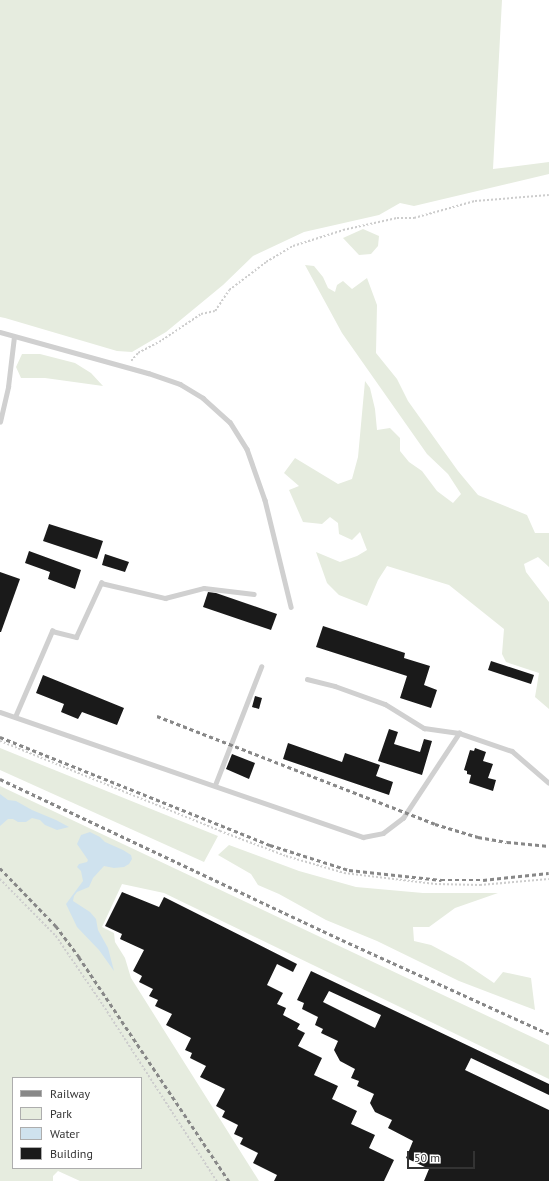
<!DOCTYPE html>
<html>
<head>
<meta charset="utf-8">
<style>
  body { margin:0 }
  #map { position:relative; width:549px; height:1181px; overflow:hidden; background:#fff; font-family:"PT Sans",sans-serif }
  div>[style] { position:absolute }
  [style*='--x'] { left:calc(var(--x)*1px); top:calc(var(--y)*1px); width:calc(var(--w)*1px); rotate:calc(var(--a)*1deg) }
  .green>* { inset:0; background:#e6ecdf }
  .water>* { inset:0; background:#cfe2ee }
  .building>* { inset:0; background:#1a1a1a }
  .path>* { height:1.5px; margin-top:-0.75px; transform-origin:0; background:repeating-linear-gradient(90deg,#cdcdcd 0 2px,transparent 0 4px) }
  .lane>* { height:4.5px; margin:-2.25px; padding:0 2.25px; transform-origin:2.25px; border-radius:2.25px; background:#d0d0d0 }
  .rail>* { height:2.5px; margin-top:-1.25px; transform-origin:0; background:repeating-linear-gradient(90deg,#888 0 4px,transparent 0 7px) }
  span { translate:-50% -50%; white-space:nowrap; text-align:center; line-height:1.15; -webkit-text-stroke:4px #fff; paint-order:stroke }
  .legend { position:absolute; left:12px; top:1077px; width:130px; height:92px; box-sizing:border-box; background:#fff; border:1px solid #adadad; margin:0; padding:5px 7px; list-style:none; font-size:12px; color:#333 }
  .legend li { display:flex; align-items:center; gap:8px; height:20px }
  .legend b { width:20px; border:1px solid #adadad }
  .scale { position:absolute; left:407px; top:1151px; width:68px; height:18px; box-sizing:border-box; border:2px solid #333; border-top:0; padding-left:5px; font-size:12px; line-height:14px; white-space:nowrap; color:#333; -webkit-text-stroke:3px #fff; paint-order:stroke }
</style>
</head>
<body>
<div id="map">
  <div class="green">
    <div style="clip-path:polygon(0 0,502px 0,493px 169px,549px 162px,549px 174px,414px 206px,400px 203px,379px 215px,304px 232px,253px 256px,223px 285px,166px 332px,132px 352px,117px 351px,5px 318px,0 317px)"></div>
    <div style="clip-path:polygon(363px 229px,379px 236px,378px 246px,371px 254px,359px 255px,343px 238px)"></div>
    <div style="clip-path:polygon(305px 265px,314px 266px,323px 277px,328px 288px,335px 292px,337px 285px,343px 281px,352px 289px,367px 278px,377px 305px,376px 353px,397px 379px,408px 401px,458px 471px,478px 495px,527px 515px,535px 533px,549px 533px,549px 567px,538px 557px,524px 564px,526px 572px,549px 602px,549px 709px,535px 697px,539px 673px,506px 662px,502px 654px,504px 629px,449px 585px,387px 566px,378px 580px,367px 606px,339px 595px,327px 583px,316px 552px,340px 562px,357px 556px,367px 550px,360px 532px,352px 540px,339px 534px,338px 523px,330px 517px,322px 524px,303px 522px,289px 490px,299px 486px,284px 473px,295px 458px,338px 484px,352px 479px,358px 457px,365px 381px,370px 388px,375px 409px,377px 430px,390px 428px,400px 438px,400px 451px,409px 462px,422px 471px,437px 491px,453px 503px,461px 494px,448px 474px,427px 454px,342px 333px)"></div>
    <div style="clip-path:polygon(22px 354px,40px 354px,75px 363px,91px 373px,103px 386px,45px 378px,21px 378px,16px 367px)"></div>
    <div style="clip-path:polygon(0 748px,218px 836px,204px 862px,0 770px)"></div>
    <div style="clip-path:polygon(evenodd,0 786px,549px 1045px,549px 1079px,164px 893px,122px 884px,102px 927px,114px 933px,115px 942px,125px 958px,131px 978px,259px 1181px,80px 1181px,58px 1171px,53px 1176px,53px 1181px,0 1181px,0 786px,13px 1078px,141px 1078px,141px 1168px,13px 1168px,13px 1078px)"></div>
    <div style="clip-path:polygon(229px 845px,299px 871px,356px 887px,423px 893px,498px 893px,455px 908px,429px 927px,413px 927px,414px 941px,431px 945px,463px 962px,494px 983px,503px 972px,531px 978px,535px 1010px,459px 981px,377px 941px,326px 920px,279px 894px,258px 885px,251px 874px,218px 855px)"></div>
  </div>
  <div class="water">
    <div style="clip-path:polygon(0 794px,8px 800px,16px 801px,32px 810px,56px 820px,69px 827px,57px 830px,45px 825px,40px 820px,32px 818px,26px 822px,18px 822px,13px 819px,8px 819px,0 826px)"></div>
    <div style="clip-path:polygon(90px 832px,100px 837px,105px 842px,123px 850px,131px 855px,132px 859px,129px 864px,124px 867px,114px 868px,104px 866px,93px 878px,89px 887px,77px 892px,74px 896px,73px 901px,90px 912px,96px 919px,98px 930px,108px 948px,114px 971px,99px 950px,77px 927px,66px 904px,83px 881px,81px 871px,77px 867px,79px 864px,87px 862px,88px 860px,77px 844px,81px 835px)"></div>
  </div>
  <div class="building">
    <div style="clip-path:polygon(49px 524px,103px 541px,97px 559px,43px 541px)"></div>
    <div style="clip-path:polygon(29px 551px,81px 570px,75px 589px,48px 579px,50px 572px,25px 563px)"></div>
    <div style="clip-path:polygon(105px 554px,129px 562px,125px 572px,102px 565px)"></div>
    <div style="clip-path:polygon(0 572px,20px 579px,1px 632px,0 632px)"></div>
    <div style="clip-path:polygon(208px 592px,216px 593px,277px 614px,271px 630px,203px 607px)"></div>
    <div style="clip-path:polygon(323px 626px,405px 653px,404px 658px,430px 666px,424px 685px,437px 690px,431px 708px,400px 698px,407px 676px,316px 647px)"></div>
    <div style="clip-path:polygon(491px 661px,534px 675px,531px 684px,488px 670px)"></div>
    <div style="clip-path:polygon(43px 675px,124px 708px,117px 725px,82px 712px,78px 719px,61px 712px,64px 704px,36px 693px)"></div>
    <div style="clip-path:polygon(255px 696px,262px 698px,259px 709px,252px 707px)"></div>
    <div style="clip-path:polygon(389px 729px,398px 732px,394px 744px,420px 752px,424px 739px,432px 741px,422px 775px,378px 761px)"></div>
    <div style="clip-path:polygon(288px 743px,342px 762px,345px 753px,380px 765px,376px 776px,393px 782px,389px 795px,283px 759px)"></div>
    <div style="clip-path:polygon(475px 748px,486px 752px,483px 761px,493px 764px,488px 778px,496px 780px,493px 791px,469px 783px,471px 775px,467px 774px,467px 771px,464px 770px,470px 750px,474px 751px)"></div>
    <div style="clip-path:polygon(232px 754px,255px 763px,249px 779px,226px 769px)"></div>
    <div style="clip-path:polygon(122px 892px,159px 907px,164px 897px,297px 964px,293px 972px,277px 964px,267px 985px,283px 993px,277px 1004px,286px 1008px,283px 1015px,300px 1024px,297px 1029px,305px 1033px,298px 1046px,322px 1058px,314px 1075px,338px 1086px,332px 1099px,357px 1111px,351px 1124px,375px 1135px,369px 1148px,394px 1160px,384px 1181px,274px 1181px,277px 1175px,253px 1163px,258px 1153px,240px 1144px,243px 1138px,234px 1134px,238px 1125px,222px 1117px,225px 1111px,216px 1106px,225px 1089px,200px 1077px,206px 1066px,190px 1058px,192px 1053px,185px 1050px,191px 1038px,166px 1025px,172px 1014px,155px 1006px,158px 1000px,149px 996px,153px 989px,139px 982px,142px 976px,133px 971px,144px 950px,120px 939px,122px 934px,105px 926px)"></div>
    <div style="clip-path:polygon(evenodd,311px 971px,549px 1084px,549px 1095px,471px 1058px,465px 1070px,549px 1110px,549px 1181px,424px 1181px,429px 1169px,406px 1158px,413px 1141px,388px 1128px,392px 1120px,375px 1112px,370px 1103px,374px 1094px,357px 1086px,359px 1081px,351px 1078px,355px 1069px,340px 1061px,334px 1050px,338px 1041px,321px 1033px,323px 1029px,315px 1025px,318px 1017px,302px 1009px,304px 1003px,297px 1000px,311px 971px,329px 991px,381px 1015px,375px 1028px,323px 1002px,329px 991px)"></div>
  </div>
  <div class="path">
    <div style="--x:131;--y:361;--w:11;--a:-49"></div>
    <div style="--x:138;--y:353;--w:27;--a:-28"></div>
    <div style="--x:162;--y:340;--w:47;--a:-33.7"></div>
    <div style="--x:201;--y:314;--w:14;--a:-12"></div>
    <div style="--x:215;--y:311;--w:25;--a:-56"></div>
    <div style="--x:229;--y:290;--w:46;--a:-37.1"></div>
    <div style="--x:266;--y:262;--w:31;--a:-31"></div>
    <div style="--x:293;--y:246;--w:52;--a:-17.7"></div>
    <div style="--x:343;--y:230;--w:55;--a:-12.5"></div>
    <div style="--x:397;--y:218;--w:17;--a:0"></div>
    <div style="--x:414;--y:218;--w:63;--a:-15.6"></div>
    <div style="--x:475;--y:201;--w:74;--a:-4.6"></div>
    <div style="--x:0;--y:741;--w:238;--a:22.2"></div>
    <div style="--x:220;--y:831;--w:71;--a:20.7"></div>
    <div style="--x:286;--y:856;--w:60;--a:16.3"></div>
    <div style="--x:344;--y:873;--w:92;--a:6.9"></div>
    <div style="--x:435;--y:884;--w:45;--a:1.3"></div>
    <div style="--x:480;--y:885;--w:69;--a:-5"></div>
    <div style="--x:0;--y:879;--w:80;--a:45.5"></div>
    <div style="--x:56;--y:936;--w:83;--a:55.7"></div>
    <div style="--x:103;--y:1005;--w:210;--a:57.1"></div>
  </div>
  <div class="lane">
    <div style="--x:0;--y:332;--w:154;--a:15.5"></div>
    <div style="--x:148;--y:373;--w:34;--a:19"></div>
    <div style="--x:180;--y:384;--w:27;--a:31"></div>
    <div style="--x:203;--y:398;--w:36;--a:42"></div>
    <div style="--x:230;--y:422;--w:32;--a:58"></div>
    <div style="--x:247;--y:449;--w:54;--a:70.6"></div>
    <div style="--x:265;--y:500;--w:110;--a:76.3"></div>
    <div style="--x:0;--y:422;--w:36;--a:-77"></div>
    <div style="--x:8;--y:387;--w:50;--a:-83.2"></div>
    <div style="--x:307;--y:679;--w:29;--a:14"></div>
    <div style="--x:335;--y:686;--w:53;--a:19.8"></div>
    <div style="--x:385;--y:704;--w:46;--a:31.6"></div>
    <div style="--x:424;--y:728;--w:35;--a:8"></div>
    <div style="--x:0;--y:712;--w:384;--a:19"></div>
    <div style="--x:363;--y:837;--w:20;--a:-11"></div>
    <div style="--x:383;--y:833;--w:25;--a:-37"></div>
    <div style="--x:403;--y:818;--w:102;--a:-56.6"></div>
    <div style="--x:459;--y:733;--w:56;--a:18.8"></div>
    <div style="--x:512;--y:751;--w:48;--a:40.7"></div>
    <div style="--x:15;--y:717;--w:94;--a:-66.7"></div>
    <div style="--x:52;--y:631;--w:25;--a:14"></div>
    <div style="--x:76;--y:637;--w:60;--a:-65.2"></div>
    <div style="--x:101;--y:583;--w:66;--a:13.2"></div>
    <div style="--x:165;--y:598;--w:40;--a:-14.4"></div>
    <div style="--x:204;--y:588;--w:50;--a:6.8"></div>
    <div style="--x:215;--y:785;--w:127;--a:-68.7"></div>
  </div>
  <div class="rail">
    <div style="--x:157;--y:716;--w:298;--a:21.2"></div>
    <div style="--x:435;--y:824;--w:45;--a:16.8"></div>
    <div style="--x:478;--y:837;--w:29;--a:10"></div>
    <div style="--x:507;--y:842;--w:42;--a:5.4"></div>
    <div style="--x:0;--y:737;--w:291;--a:21.8"></div>
    <div style="--x:270;--y:845;--w:83;--a:17.6"></div>
    <div style="--x:349;--y:870;--w:93;--a:6.2"></div>
    <div style="--x:441;--y:880;--w:42;--a:0"></div>
    <div style="--x:483;--y:880;--w:66;--a:-6.1"></div>
    <div style="--x:0;--y:779;--w:378;--a:25.2"></div>
    <div style="--x:342;--y:940;--w:227;--a:24.4"></div>
    <div style="--x:0;--y:868;--w:81;--a:46"></div>
    <div style="--x:56;--y:926;--w:39;--a:53"></div>
    <div style="--x:79;--y:957;--w:270;--a:56.2"></div>
  </div>
  <ul class="legend">
  <li><b style="height:5px;background:#888"></b>Railway</li>
  <li><b style="height:11px;background:#e6ecdf"></b>Park</li>
  <li><b style="height:11px;background:#cfe2ee"></b>Water</li>
  <li><b style="height:11px;background:#1a1a1a"></b>Building</li>
  </ul>
  <div class="scale">50 m</div>
</div>
</body>
</html>
